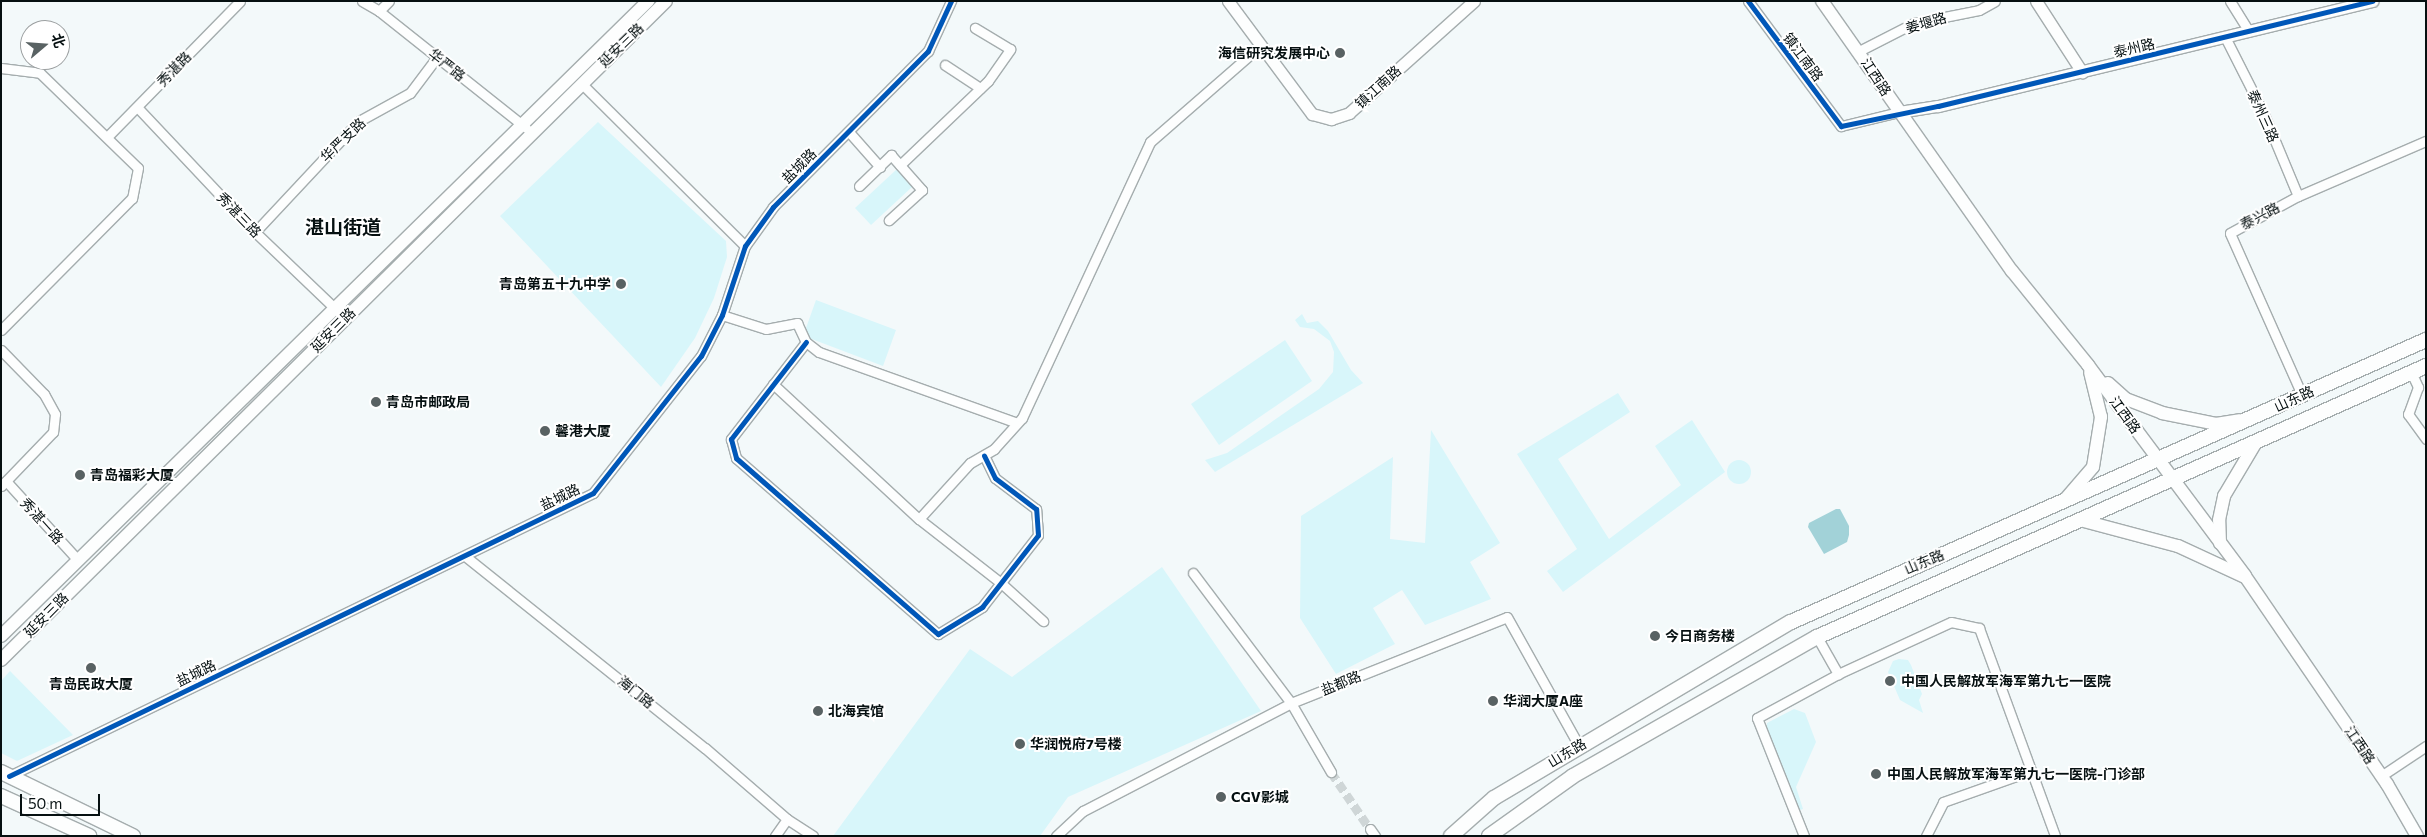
<!DOCTYPE html>
<html>
<head>
<meta charset="utf-8">
<style>
  body { margin:0 }
  #map { position:relative; width:2427px; height:837px; overflow:hidden; background:#f3f9fa; font-family:Commissioner,"Noto Sans SC",sans-serif }
  div>[style] { position:absolute }
  [style*='--x'] { left:calc(var(--x)*1px); top:calc(var(--y)*1px); width:calc(var(--w)*1px); rotate:calc(var(--a)*1deg) }
  .green>* { inset:0; background:#d8f6fa }
  .round { border-radius:50% }
  .water>* { inset:0; background:#a2d2d8 }
  .minor-tunnel>* { height:9px; margin-top:-4.5px; transform-origin:0; background:repeating-linear-gradient(90deg,#cfd6d7 0 9px,transparent 0 13.5px) }
  .roads { filter:drop-shadow(1px 0 #a5adae) drop-shadow(-1px 0 #a5adae) drop-shadow(0 1px #a5adae) drop-shadow(0 -1px #a5adae) }
  .minor>* { height:9px; margin:-4.5px; padding:0 4.5px; transform-origin:4.5px; border-radius:4.5px; background:#fdfefe }
  .tertiary>* { height:11px; margin:-5.5px; padding:0 5.5px; transform-origin:5.5px; border-radius:5.5px; background:#fdfefe }
  .secondary>* { height:12px; margin:-6px; padding:0 6px; transform-origin:6px; border-radius:6px; background:#fdfefe }
  .primary>* { height:14px; margin:-7px; padding:0 7px; transform-origin:7px; border-radius:7px; background:#fdfefe }
  .cycleway>* { height:5px; margin:-2.5px; padding:0 2.5px; transform-origin:2.5px; border-radius:2.5px; background:#0057b8 }
  .dots>* { width:14px; height:14px; translate:-50% -50%; box-sizing:border-box; border:2px solid #fff; border-radius:50% }
  span { translate:-50% -50%; white-space:nowrap; text-align:center; line-height:1.15; -webkit-text-stroke:4px #fff; paint-order:stroke }
  .street-label { font-size:14px; color:#061011 }
  .poi-label { font-size:14px; color:#061011; font-weight:700 }
  .right { translate:-100% -50%; text-align:right }
  .left { translate:0 -50%; text-align:left }
  .district-label { font-size:19px; color:#061011; font-weight:700 }
  .frame { position:absolute; inset:0; border:2px solid #061011; pointer-events:none }
  .north { position:absolute; left:20px; top:20px; width:50px; height:50px; box-sizing:border-box; background:#fff; border:1px solid #9b9fa0; border-radius:50%; rotate:72deg; font-size:14px; font-weight:700; line-height:20px; text-align:center; color:#061011 }
  .north::after { content:''; display:block; margin:auto; width:18px; height:22px; background:#596263; clip-path:polygon(50% 0,100% 100%,50% 72%,0 100%) }
  .scale { position:absolute; left:20px; top:794px; width:80px; height:22px; box-sizing:border-box; border:2px solid #061011; border-top:0; padding-left:6px; font-size:15px; line-height:18px; white-space:nowrap; color:#061011; -webkit-text-stroke:4px #fff; paint-order:stroke }
</style>
</head>
<body>
<div id="map">
  <div class="green">
    <div style="clip-path:polygon(598px 122px,726px 241px,727px 257px,714px 298px,695px 338px,661px 387px,500px 216px)"></div>
    <div style="clip-path:polygon(897px 169px,912px 187px,871px 225px,855px 208px)"></div>
    <div style="clip-path:polygon(816px 300px,896px 330px,883px 366px,809px 338px,806px 328px)"></div>
    <div style="clip-path:polygon(1302px 314px,1307px 323px,1318px 321px,1328px 331px,1351px 370px,1363px 383px,1215px 472px,1205px 460px,1227px 453px,1319px 389px,1333px 372px,1334px 352px,1330px 341px,1314px 329px,1300px 327px,1295px 320px)"></div>
    <div style="clip-path:polygon(1285px 340px,1312px 381px,1219px 445px,1191px 404px)"></div>
    <div style="clip-path:polygon(1618px 393px,1630px 412px,1558px 459px,1609px 539px,1681px 485px,1655px 446px,1692px 420px,1725px 472px,1563px 592px,1547px 571px,1577px 549px,1517px 454px)"></div>
    <div style="clip-path:polygon(1431px 430px,1500px 543px,1470px 562px,1491px 599px,1425px 625px,1402px 590px,1373px 608px,1395px 644px,1336px 674px,1300px 618px,1301px 516px,1393px 457px,1390px 539px,1425px 543px)"></div>
    <div class="round" style="left:1727px;top:460px;width:24px;height:24px"></div>
    <div style="clip-path:polygon(1162px 567px,1261px 711px,1068px 797px,1040px 836px,833px 836px,970px 649px,1012px 677px)"></div>
    <div style="clip-path:polygon(1899px 659px,1908px 660px,1911px 665px,1922px 694px,1919px 700px,1923px 713px,1900px 700px,1888px 672px,1893px 661px)"></div>
    <div style="clip-path:polygon(10px 671px,73px 735px,17px 761px,1px 753px,1px 681px)"></div>
    <div style="clip-path:polygon(1794px 709px,1805px 713px,1816px 742px,1796px 787px,1803px 809px,1797px 811px,1766px 733px,1767px 723px)"></div>
  </div>
  <div class="water">
    <div style="clip-path:polygon(1836px 509px,1840px 509px,1849px 526px,1849px 535px,1847px 542px,1824px 554px,1808px 527px,1809px 523px)"></div>
  </div>
  <div class="minor-tunnel">
    <div style="--x:1331;--y:772;--w:69;--a:55.6"></div>
  </div>
  <div class="roads">
    <div class="minor">
      <div style="--x:362;--y:1;--w:20;--a:30"></div>
      <div style="--x:379;--y:11;--w:188;--a:38.5"></div>
      <div style="--x:1748;--y:1;--w:156;--a:53.4"></div>
      <div style="--x:1841;--y:126;--w:60;--a:-13.6"></div>
      <div style="--x:2230;--y:1;--w:36;--a:58"></div>
      <div style="--x:379;--y:11;--w:14;--a:-45"></div>
      <div style="--x:2225;--y:37;--w:84;--a:63.1"></div>
      <div style="--x:2263;--y:112;--w:91;--a:67.4"></div>
      <div style="--x:1859;--y:51;--w:62;--a:-27"></div>
      <div style="--x:1914;--y:23;--w:66;--a:-11.3"></div>
      <div style="--x:1979;--y:10;--w:18;--a:-29"></div>
      <div style="--x:945;--y:65;--w:42;--a:33.3"></div>
      <div style="--x:1;--y:68;--w:39;--a:7"></div>
      <div style="--x:40;--y:73;--w:136;--a:44.1"></div>
      <div style="--x:138;--y:168;--w:31;--a:101"></div>
      <div style="--x:132;--y:198;--w:186;--a:134.8"></div>
      <div style="--x:581;--y:83;--w:231;--a:44.8"></div>
      <div style="--x:137;--y:107;--w:172;--a:46.7"></div>
      <div style="--x:255;--y:232;--w:124;--a:43.7"></div>
      <div style="--x:849;--y:132;--w:47;--a:48.5"></div>
      <div style="--x:107;--y:137;--w:190;--a:-45.6"></div>
      <div style="--x:900;--y:165;--w:122;--a:-43.7"></div>
      <div style="--x:988;--y:81;--w:39;--a:-55"></div>
      <div style="--x:1010;--y:49;--w:41;--a:-149"></div>
      <div style="--x:859;--y:186;--w:45;--a:-44.1"></div>
      <div style="--x:891;--y:155;--w:47;--a:48.5"></div>
      <div style="--x:922;--y:190;--w:45;--a:137.7"></div>
      <div style="--x:255;--y:232;--w:152;--a:-46.9"></div>
      <div style="--x:359;--y:121;--w:58;--a:-28.8"></div>
      <div style="--x:410;--y:93;--w:45;--a:-53.1"></div>
      <div style="--x:722;--y:315;--w:46;--a:17.7"></div>
      <div style="--x:766;--y:329;--w:32;--a:-11"></div>
      <div style="--x:797;--y:323;--w:21;--a:65"></div>
      <div style="--x:806;--y:342;--w:16;--a:38"></div>
      <div style="--x:819;--y:352;--w:210;--a:19.7"></div>
      <div style="--x:806;--y:342;--w:123;--a:127.7"></div>
      <div style="--x:731;--y:439;--w:20;--a:75"></div>
      <div style="--x:736;--y:458;--w:268;--a:41.1"></div>
      <div style="--x:938;--y:634;--w:52;--a:-31.5"></div>
      <div style="--x:982;--y:607;--w:91;--a:-52.1"></div>
      <div style="--x:1038;--y:535;--w:26;--a:-94"></div>
      <div style="--x:1036;--y:509;--w:51;--a:-142.9"></div>
      <div style="--x:995;--y:478;--w:25;--a:-116"></div>
      <div style="--x:1;--y:350;--w:62;--a:45.7"></div>
      <div style="--x:44;--y:394;--w:23;--a:61"></div>
      <div style="--x:55;--y:414;--w:18;--a:96"></div>
      <div style="--x:53;--y:432;--w:75;--a:133.9"></div>
      <div style="--x:2411;--y:372;--w:17;--a:65"></div>
      <div style="--x:2418;--y:387;--w:29;--a:110"></div>
      <div style="--x:2408;--y:414;--w:31;--a:54"></div>
      <div style="--x:773;--y:384;--w:199;--a:42.8"></div>
      <div style="--x:919;--y:519;--w:104;--a:38"></div>
      <div style="--x:1001;--y:583;--w:57;--a:42.1"></div>
      <div style="--x:2302;--y:395;--w:177;--a:-114"></div>
      <div style="--x:2230;--y:233;--w:77;--a:-28.6"></div>
      <div style="--x:2298;--y:196;--w:139;--a:-23.3"></div>
      <div style="--x:6;--y:481;--w:107;--a:47.7"></div>
      <div style="--x:919;--y:519;--w:76;--a:-47.7"></div>
      <div style="--x:970;--y:463;--w:28;--a:-30"></div>
      <div style="--x:994;--y:449;--w:42;--a:-47.9"></div>
      <div style="--x:1022;--y:418;--w:304;--a:-65.1"></div>
      <div style="--x:1150;--y:142;--w:147;--a:-41.1"></div>
      <div style="--x:465;--y:556;--w:307;--a:38.7"></div>
      <div style="--x:705;--y:748;--w:108;--a:40.9"></div>
      <div style="--x:787;--y:819;--w:21;--a:125"></div>
      <div style="--x:1193;--y:573;--w:163;--a:53"></div>
      <div style="--x:1291;--y:703;--w:80;--a:59.9"></div>
      <div style="--x:1817;--y:637;--w:43;--a:60.4"></div>
      <div style="--x:9;--y:776;--w:649;--a:-25.85"></div>
      <div style="--x:593;--y:493;--w:174;--a:-51.8"></div>
      <div style="--x:701;--y:356;--w:46;--a:-62.9"></div>
      <div style="--x:722;--y:315;--w:73;--a:-71.6"></div>
      <div style="--x:745;--y:246;--w:48;--a:-54.3"></div>
      <div style="--x:773;--y:207;--w:220;--a:-45.2"></div>
      <div style="--x:928;--y:51;--w:55;--a:-65.3"></div>
      <div style="--x:2381;--y:776;--w:54;--a:-33.7"></div>
      <div style="--x:787;--y:819;--w:31;--a:33"></div>
      <div style="--x:1370;--y:829;--w:9;--a:54"></div>
      <div style="--x:1056;--y:836;--w:37;--a:-43"></div>
      <div style="--x:1083;--y:811;--w:234;--a:-27.4"></div>
      <div style="--x:1291;--y:703;--w:232;--a:-21.7"></div>
      <div style="--x:1507;--y:617;--w:148;--a:60.8"></div>
      <div style="--x:1804;--y:836;--w:127;--a:-111.7"></div>
      <div style="--x:1757;--y:718;--w:92;--a:-28.5"></div>
      <div style="--x:1838;--y:674;--w:124;--a:-24.7"></div>
      <div style="--x:1951;--y:622;--w:29;--a:12"></div>
      <div style="--x:1979;--y:628;--w:221;--a:69.9"></div>
      <div style="--x:1926;--y:836;--w:38;--a:-63"></div>
      <div style="--x:1943;--y:802;--w:92;--a:-19.6"></div>
    </div>
    <div class="tertiary">
      <div style="--x:1228;--y:1;--w:141;--a:53.4"></div>
      <div style="--x:1312;--y:114;--w:20;--a:15"></div>
      <div style="--x:1331;--y:119;--w:19;--a:-18"></div>
      <div style="--x:1349;--y:113;--w:168;--a:-41.9"></div>
      <div style="--x:2036;--y:1;--w:85;--a:57.1"></div>
      <div style="--x:1899;--y:112;--w:39;--a:-9"></div>
      <div style="--x:1938;--y:106;--w:447;--a:-13.6"></div>
    </div>
    <div class="secondary">
      <div style="--x:1822;--y:1;--w:330;--a:54.9"></div>
      <div style="--x:2012;--y:271;--w:121;--a:51"></div>
      <div style="--x:2088;--y:365;--w:263;--a:53.3"></div>
      <div style="--x:2245;--y:576;--w:252;--a:55.7"></div>
      <div style="--x:2387;--y:784;--w:60;--a:60"></div>
      <div style="--x:2108;--y:383;--w:24;--a:42"></div>
      <div style="--x:2126;--y:399;--w:39;--a:21"></div>
      <div style="--x:2162;--y:413;--w:55;--a:11.5"></div>
      <div style="--x:2216;--y:424;--w:24;--a:-9"></div>
      <div style="--x:2063;--y:502;--w:46;--a:-49.4"></div>
      <div style="--x:2093;--y:467;--w:51;--a:-80.9"></div>
      <div style="--x:2101;--y:417;--w:46;--a:-103.7"></div>
      <div style="--x:2080;--y:520;--w:101;--a:14.9"></div>
      <div style="--x:2178;--y:546;--w:72;--a:24.8"></div>
      <div style="--x:2220;--y:543;--w:23;--a:-92"></div>
      <div style="--x:2219;--y:520;--w:25;--a:-78"></div>
      <div style="--x:2224;--y:496;--w:63;--a:-59.3"></div>
      <div style="--x:1;--y:636;--w:907;--a:-44.46"></div>
      <div style="--x:1;--y:660;--w:936;--a:-44.74"></div>
    </div>
    <div class="primary">
      <div style="--x:1;--y:772;--w:147;--a:25.9"></div>
      <div style="--x:1;--y:796;--w:97;--a:24.4"></div>
      <div style="--x:1451;--y:836;--w:57;--a:-41.5"></div>
      <div style="--x:1494;--y:798;--w:345;--a:-30.7"></div>
      <div style="--x:1791;--y:622;--w:695;--a:-23.95"></div>
      <div style="--x:1489;--y:836;--w:103;--a:-35.5"></div>
      <div style="--x:1573;--y:776;--w:281;--a:-29.7"></div>
      <div style="--x:1817;--y:637;--w:667;--a:-23.99"></div>
    </div>
  </div>
  <div class="cycleway">
    <div style="--x:1748;--y:1;--w:156;--a:53.4"></div>
    <div style="--x:1841;--y:126;--w:99;--a:-11.7"></div>
    <div style="--x:1938;--y:106;--w:447;--a:-13.6"></div>
    <div style="--x:806;--y:342;--w:123;--a:127.7"></div>
    <div style="--x:731;--y:439;--w:20;--a:75"></div>
    <div style="--x:736;--y:458;--w:268;--a:41.1"></div>
    <div style="--x:938;--y:634;--w:52;--a:-31.5"></div>
    <div style="--x:982;--y:607;--w:91;--a:-52.1"></div>
    <div style="--x:1038;--y:535;--w:26;--a:-94"></div>
    <div style="--x:1036;--y:509;--w:51;--a:-142.9"></div>
    <div style="--x:995;--y:478;--w:25;--a:-116"></div>
    <div style="--x:9;--y:776;--w:649;--a:-25.85"></div>
    <div style="--x:593;--y:493;--w:174;--a:-51.8"></div>
    <div style="--x:701;--y:356;--w:46;--a:-62.9"></div>
    <div style="--x:722;--y:315;--w:73;--a:-71.6"></div>
    <div style="--x:745;--y:246;--w:48;--a:-54.3"></div>
    <div style="--x:773;--y:207;--w:220;--a:-45.2"></div>
    <div style="--x:928;--y:51;--w:55;--a:-65.3"></div>
  </div>
  <div class="dots">
    <div style="left:1340px;top:53px;background:#596263"></div>
    <div style="left:621px;top:284px;background:#596263"></div>
    <div style="left:376px;top:402px;background:#596263"></div>
    <div style="left:545px;top:431px;background:#596263"></div>
    <div style="left:80px;top:475px;background:#596263"></div>
    <div style="left:1655px;top:636px;background:#596263"></div>
    <div style="left:91px;top:668px;background:#596263"></div>
    <div style="left:1890px;top:681px;background:#596263"></div>
    <div style="left:1493px;top:701px;background:#596263"></div>
    <div style="left:818px;top:711px;background:#596263"></div>
    <div style="left:1020px;top:744px;background:#596263"></div>
    <div style="left:1876px;top:774px;background:#596263"></div>
    <div style="left:1221px;top:797px;background:#596263"></div>
  </div>
  <div class="street-label">
    <span style="left:1926px;top:23px;rotate:-16deg">姜堰路</span>
    <span style="left:621px;top:45px;rotate:-44deg">延安三路</span>
    <span style="left:2134px;top:48px;rotate:-13deg">泰州路</span>
    <span style="left:1803px;top:57px;rotate:53deg">镇江南路</span>
    <span style="left:447px;top:65px;rotate:38deg">华严路</span>
    <span style="left:174px;top:69px;rotate:-46deg">秀湛路</span>
    <span style="left:1876px;top:77px;rotate:57deg">江西路</span>
    <span style="left:1378px;top:87px;rotate:-42deg">镇江南路</span>
    <span style="left:2263px;top:116px;rotate:66deg">泰州三路</span>
    <span style="left:343px;top:140px;rotate:-44deg">华严支路</span>
    <span style="left:799px;top:166px;rotate:-45deg">盐城路</span>
    <span style="left:239px;top:215px;rotate:46deg">秀湛三路</span>
    <span style="left:2260px;top:216px;rotate:-28deg">泰兴路</span>
    <span style="left:333px;top:330px;rotate:-45deg">延安三路</span>
    <span style="left:2294px;top:399px;rotate:-25deg">山东路</span>
    <span style="left:2125px;top:415px;rotate:54deg">江西路</span>
    <span style="left:560px;top:497px;rotate:-26deg">盐城路</span>
    <span style="left:42px;top:521px;rotate:48deg">秀湛一路</span>
    <span style="left:1924px;top:562px;rotate:-23deg">山东路</span>
    <span style="left:46px;top:615px;rotate:-45deg">延安三路</span>
    <span style="left:196px;top:673px;rotate:-26deg">盐城路</span>
    <span style="left:1341px;top:683px;rotate:-22deg">盐都路</span>
    <span style="left:636px;top:692px;rotate:39deg">海门路</span>
    <span style="left:2360px;top:745px;rotate:56deg">江西路</span>
    <span style="left:1567px;top:753px;rotate:-31deg">山东路</span>
  </div>
  <div class="poi-label">
    <span class="right" style="left:1330px;top:53px">海信研究发展中心</span>
    <span class="right" style="left:611px;top:284px">青岛第五十九中学</span>
    <span class="left" style="left:386px;top:402px">青岛市邮政局</span>
    <span class="left" style="left:555px;top:431px">馨港大厦</span>
    <span class="left" style="left:90px;top:475px">青岛福彩大厦</span>
    <span class="left" style="left:1665px;top:636px">今日商务楼</span>
    <span class="left" style="left:1901px;top:681px">中国人民解放军海军第九七一医院</span>
    <span style="left:91px;top:684px">青岛民政大厦</span>
    <span class="left" style="left:1503px;top:701px">华润大厦A座</span>
    <span class="left" style="left:828px;top:711px">北海宾馆</span>
    <span class="left" style="left:1030px;top:744px">华润悦府7号楼</span>
    <span class="left" style="left:1887px;top:774px">中国人民解放军海军第九七一医院-门诊部</span>
    <span class="left" style="left:1231px;top:797px">CGV影城</span>
  </div>
  <div class="district-label">
    <span style="left:343px;top:227px">湛山街道</span>
  </div>
  <div class="frame"></div>
  <div class="north">北</div>
  <div class="scale">50 m</div>
</div>
</body>
</html>
